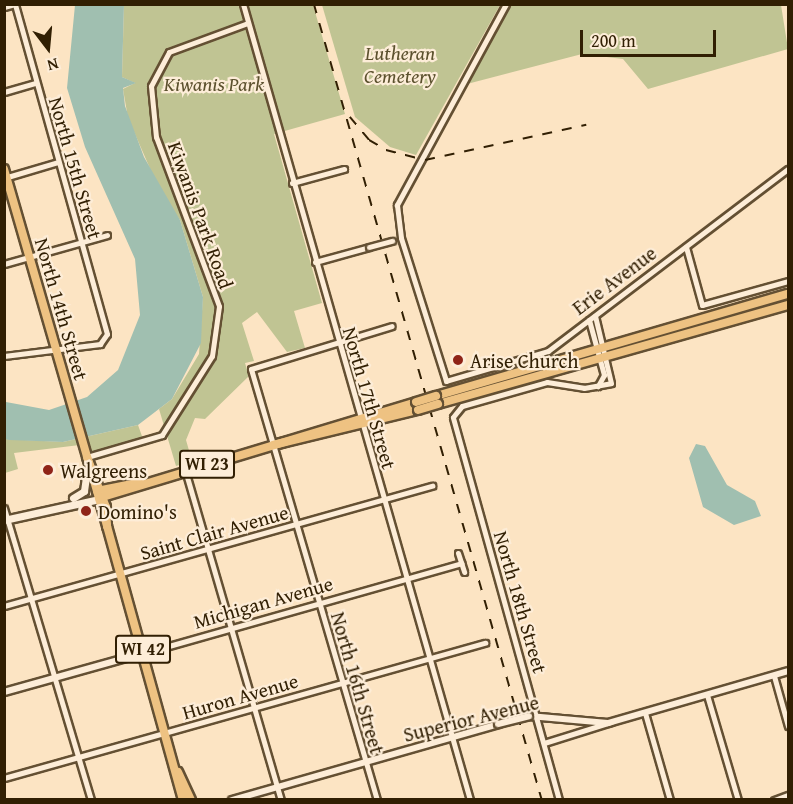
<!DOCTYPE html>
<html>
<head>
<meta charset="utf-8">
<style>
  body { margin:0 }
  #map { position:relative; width:793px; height:804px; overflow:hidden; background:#fce4c3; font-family:"Gentium Book Plus",serif }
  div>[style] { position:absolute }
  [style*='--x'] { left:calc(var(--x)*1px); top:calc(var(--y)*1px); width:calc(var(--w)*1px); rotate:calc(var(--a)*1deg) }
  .green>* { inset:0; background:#c0c493 }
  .water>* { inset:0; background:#a0bfb0 }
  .roads { filter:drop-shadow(2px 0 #645033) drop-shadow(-2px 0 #645033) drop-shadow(0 2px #645033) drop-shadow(0 -2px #645033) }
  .minor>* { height:5px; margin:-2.5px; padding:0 2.5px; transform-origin:2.5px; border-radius:2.5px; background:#fdedd8 }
  .tertiary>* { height:6px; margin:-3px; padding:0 3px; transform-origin:3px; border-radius:3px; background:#fdedd8 }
  .secondary>* { height:7px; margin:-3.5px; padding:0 3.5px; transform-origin:3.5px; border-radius:3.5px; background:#fdedd8 }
  .primary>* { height:8px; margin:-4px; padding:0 4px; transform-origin:4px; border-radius:4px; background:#eec282 }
  .rail>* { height:1.5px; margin-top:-0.75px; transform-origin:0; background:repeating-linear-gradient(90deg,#311f03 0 10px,transparent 0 20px) }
  .bridges { filter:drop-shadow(2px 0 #645033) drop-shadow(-2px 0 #645033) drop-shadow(0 2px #645033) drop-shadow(0 -2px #645033) }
  .minor-bridge>* { height:5px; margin:-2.5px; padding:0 2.5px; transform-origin:2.5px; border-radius:2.5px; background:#fdedd8 }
  .tertiary-bridge>* { height:6px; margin:-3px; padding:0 3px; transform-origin:3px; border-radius:3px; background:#fdedd8 }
  .primary-bridge>* { height:8px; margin:-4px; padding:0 4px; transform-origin:4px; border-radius:4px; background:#eec282 }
  .dots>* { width:16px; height:16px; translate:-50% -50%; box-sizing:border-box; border:3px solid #fdedd8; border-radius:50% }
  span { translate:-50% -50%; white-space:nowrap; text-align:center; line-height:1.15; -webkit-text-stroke:4.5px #fdedd8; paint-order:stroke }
  .shield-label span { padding:2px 4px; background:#fdedd8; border:2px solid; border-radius:4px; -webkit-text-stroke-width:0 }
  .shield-label { font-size:18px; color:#311f03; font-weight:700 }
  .park-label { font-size:20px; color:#5c512e; font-style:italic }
  .street-label { font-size:20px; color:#311f03 }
  .poi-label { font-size:20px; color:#311f03 }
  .left { translate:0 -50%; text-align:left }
  .frame { position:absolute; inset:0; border:6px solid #311f03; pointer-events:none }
  .north { position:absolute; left:18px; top:18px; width:60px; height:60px; -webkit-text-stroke:4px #fdedd8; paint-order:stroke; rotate:164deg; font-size:16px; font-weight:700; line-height:24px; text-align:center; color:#311f03 }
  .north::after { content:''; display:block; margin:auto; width:21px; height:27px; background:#311f03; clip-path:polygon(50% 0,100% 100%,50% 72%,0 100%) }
  .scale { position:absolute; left:580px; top:30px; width:136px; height:27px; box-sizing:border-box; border:3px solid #311f03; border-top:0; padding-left:8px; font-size:18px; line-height:21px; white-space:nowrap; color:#311f03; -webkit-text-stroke:4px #fdedd8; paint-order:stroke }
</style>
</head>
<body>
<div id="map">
  <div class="green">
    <div style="clip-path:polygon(512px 4px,781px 5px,788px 49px,648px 89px,623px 59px,582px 54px,467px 84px)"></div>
    <div style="clip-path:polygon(124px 5px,313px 5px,345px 114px,274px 134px,322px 303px,294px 311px,305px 348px,287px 352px,257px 312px,242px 323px,254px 361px,245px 363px,249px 376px,205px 419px,195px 418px,186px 440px,192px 461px,176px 466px,159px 409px,172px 399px,199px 354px,203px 297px,180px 220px,162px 196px,128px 118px,123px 89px,135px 83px,122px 77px)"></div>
    <div style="clip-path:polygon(322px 5px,322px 4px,500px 5px,416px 155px,390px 147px,355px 117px)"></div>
    <div style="clip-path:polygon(138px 425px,143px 439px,93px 453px,88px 444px,14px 453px,18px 469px,5px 473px,5px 439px,63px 442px)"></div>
  </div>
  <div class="water">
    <div style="clip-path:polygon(75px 5px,124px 5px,122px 77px,136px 83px,123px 88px,125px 106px,144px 157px,180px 220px,203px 297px,201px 343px,172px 399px,138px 425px,63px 442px,9px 440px,5px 439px,6px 402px,49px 410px,87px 397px,118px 370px,140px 315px,135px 259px,85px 147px,67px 88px)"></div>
    <div style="clip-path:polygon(696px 444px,705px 446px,727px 485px,755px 501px,761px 516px,734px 525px,703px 507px,689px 458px)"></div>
  </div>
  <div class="roads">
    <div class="minor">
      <div style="--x:243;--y:4;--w:828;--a:74.08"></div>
      <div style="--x:506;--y:4;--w:229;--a:118.5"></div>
      <div style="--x:397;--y:205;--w:33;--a:83"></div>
      <div style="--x:401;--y:238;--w:150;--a:72.5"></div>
      <div style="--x:446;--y:381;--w:106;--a:-16.4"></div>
      <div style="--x:548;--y:351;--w:301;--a:-37.2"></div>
      <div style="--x:4;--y:7;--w:11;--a:-15"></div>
      <div style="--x:4;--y:92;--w:32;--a:-16"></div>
      <div style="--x:4;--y:178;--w:56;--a:-16.5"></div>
      <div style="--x:292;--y:183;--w:54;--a:-15.1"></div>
      <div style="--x:686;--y:247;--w:60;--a:74.6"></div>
      <div style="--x:702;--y:305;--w:89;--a:-15.6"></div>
      <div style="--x:315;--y:262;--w:56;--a:-15.5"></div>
      <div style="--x:4;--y:264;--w:107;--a:-15.7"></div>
      <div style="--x:589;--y:320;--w:57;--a:74.7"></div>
      <div style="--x:604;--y:375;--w:13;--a:119"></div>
      <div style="--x:4;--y:356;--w:97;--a:-7.1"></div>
      <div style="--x:100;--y:344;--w:12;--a:-55"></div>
      <div style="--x:107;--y:334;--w:343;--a:-105.6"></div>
      <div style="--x:87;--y:457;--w:78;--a:-16.3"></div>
      <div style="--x:162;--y:435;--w:93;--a:-57.7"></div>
      <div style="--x:212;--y:356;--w:50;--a:-82"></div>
      <div style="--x:219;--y:306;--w:180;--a:-110.4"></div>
      <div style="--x:156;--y:137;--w:51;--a:-95.6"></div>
      <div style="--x:151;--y:86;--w:38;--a:-62"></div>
      <div style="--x:169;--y:52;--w:84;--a:-20.2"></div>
      <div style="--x:185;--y:470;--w:344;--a:73.8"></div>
      <div style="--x:4;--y:508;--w:305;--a:73.4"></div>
      <div style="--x:458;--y:553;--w:20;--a:72"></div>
      <div style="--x:4;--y:606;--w:445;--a:-15.7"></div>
      <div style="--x:144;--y:653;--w:330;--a:-15.8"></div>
      <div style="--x:774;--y:676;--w:52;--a:74.4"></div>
      <div style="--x:707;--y:695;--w:109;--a:73.6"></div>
      <div style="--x:645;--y:713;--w:91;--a:74"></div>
      <div style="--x:544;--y:743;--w:70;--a:-17.4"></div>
      <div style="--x:4;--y:778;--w:500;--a:-15.7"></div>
      <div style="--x:377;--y:800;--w:449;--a:-106.3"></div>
      <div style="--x:251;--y:369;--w:147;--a:-17"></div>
      <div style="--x:559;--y:800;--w:397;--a:-105.5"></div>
      <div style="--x:453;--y:417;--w:14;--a:-51"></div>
      <div style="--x:462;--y:406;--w:88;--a:-15.8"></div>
      <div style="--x:547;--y:382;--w:37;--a:9"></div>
      <div style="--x:584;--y:388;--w:27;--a:-10"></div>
      <div style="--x:611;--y:383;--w:69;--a:-103.4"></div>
      <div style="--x:774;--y:800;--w:15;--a:-20"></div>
    </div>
    <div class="tertiary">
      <div style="--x:4;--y:692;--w:145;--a:-15.6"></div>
      <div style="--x:529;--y:716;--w:79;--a:5.1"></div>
      <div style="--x:608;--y:723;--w:187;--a:-16.1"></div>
      <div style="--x:232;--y:800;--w:277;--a:-15.9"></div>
    </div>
    <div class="secondary">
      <div style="--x:73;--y:498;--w:13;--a:-32"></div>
      <div style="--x:84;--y:491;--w:21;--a:-82"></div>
      <div style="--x:4;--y:520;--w:93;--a:-12.4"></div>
    </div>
    <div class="primary">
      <div style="--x:4;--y:169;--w:372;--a:73.9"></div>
      <div style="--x:436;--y:396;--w:366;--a:-16.2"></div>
      <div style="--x:438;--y:404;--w:364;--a:-15.8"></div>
      <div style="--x:273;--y:445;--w:149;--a:-13.6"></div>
      <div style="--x:87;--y:457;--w:53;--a:69.2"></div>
      <div style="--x:106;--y:507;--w:19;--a:87"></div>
      <div style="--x:107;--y:526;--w:284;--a:74.5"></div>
      <div style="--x:97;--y:491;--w:46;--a:-11.3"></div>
      <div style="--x:99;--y:498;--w:331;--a:-16.8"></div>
      <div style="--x:178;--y:772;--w:31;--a:65"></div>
    </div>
  </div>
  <div class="rail">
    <div style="--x:314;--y:4;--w:828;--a:74.02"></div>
    <div style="--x:350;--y:117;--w:30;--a:50"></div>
    <div style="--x:369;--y:140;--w:20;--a:30"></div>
    <div style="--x:386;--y:150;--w:40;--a:14.4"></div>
    <div style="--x:425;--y:160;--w:165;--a:-12.3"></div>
  </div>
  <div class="bridges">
    <div class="minor-bridge">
      <div style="--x:369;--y:247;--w:24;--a:-15"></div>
    </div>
    <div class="tertiary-bridge">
      <div style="--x:498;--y:724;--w:32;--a:-14"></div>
    </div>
    <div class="primary-bridge">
      <div style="--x:416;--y:402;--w:21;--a:-17"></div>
      <div style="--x:418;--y:410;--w:21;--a:-17"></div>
    </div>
  </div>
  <div class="dots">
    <div style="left:458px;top:360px;background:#8f2418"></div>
    <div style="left:48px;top:470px;background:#8f2418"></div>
    <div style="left:86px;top:511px;background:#8f2418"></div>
  </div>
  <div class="shield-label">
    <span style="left:207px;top:464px">WI 23</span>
    <span style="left:143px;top:649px">WI 42</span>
  </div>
  <div class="park-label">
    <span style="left:400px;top:64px">Lutheran<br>Cemetery</span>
    <span style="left:214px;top:83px">Kiwanis Park</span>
  </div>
  <div class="street-label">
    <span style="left:76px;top:168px;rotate:74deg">North 15th Street</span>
    <span style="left:201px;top:215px;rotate:70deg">Kiwanis Park Road</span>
    <span style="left:614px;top:280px;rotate:-37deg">Erie Avenue</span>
    <span style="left:62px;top:309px;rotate:74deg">North 14th Street</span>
    <span style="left:370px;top:398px;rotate:74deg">North 17th Street</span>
    <span style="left:214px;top:532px;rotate:-16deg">Saint Clair Avenue</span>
    <span style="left:263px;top:602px;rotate:-16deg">Michigan Avenue</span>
    <span style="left:521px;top:602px;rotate:74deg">North 18th Street</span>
    <span style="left:358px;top:683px;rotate:74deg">North 16th Street</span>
    <span style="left:240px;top:696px;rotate:-16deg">Huron Avenue</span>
    <span style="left:471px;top:718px;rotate:-14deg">Superior Avenue</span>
  </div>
  <div class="poi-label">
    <span class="left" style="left:470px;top:360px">Arise Church</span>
    <span class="left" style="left:60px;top:470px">Walgreens</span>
    <span class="left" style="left:98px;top:511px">Domino's</span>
  </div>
  <div class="frame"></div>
  <div class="north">N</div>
  <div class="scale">200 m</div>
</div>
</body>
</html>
